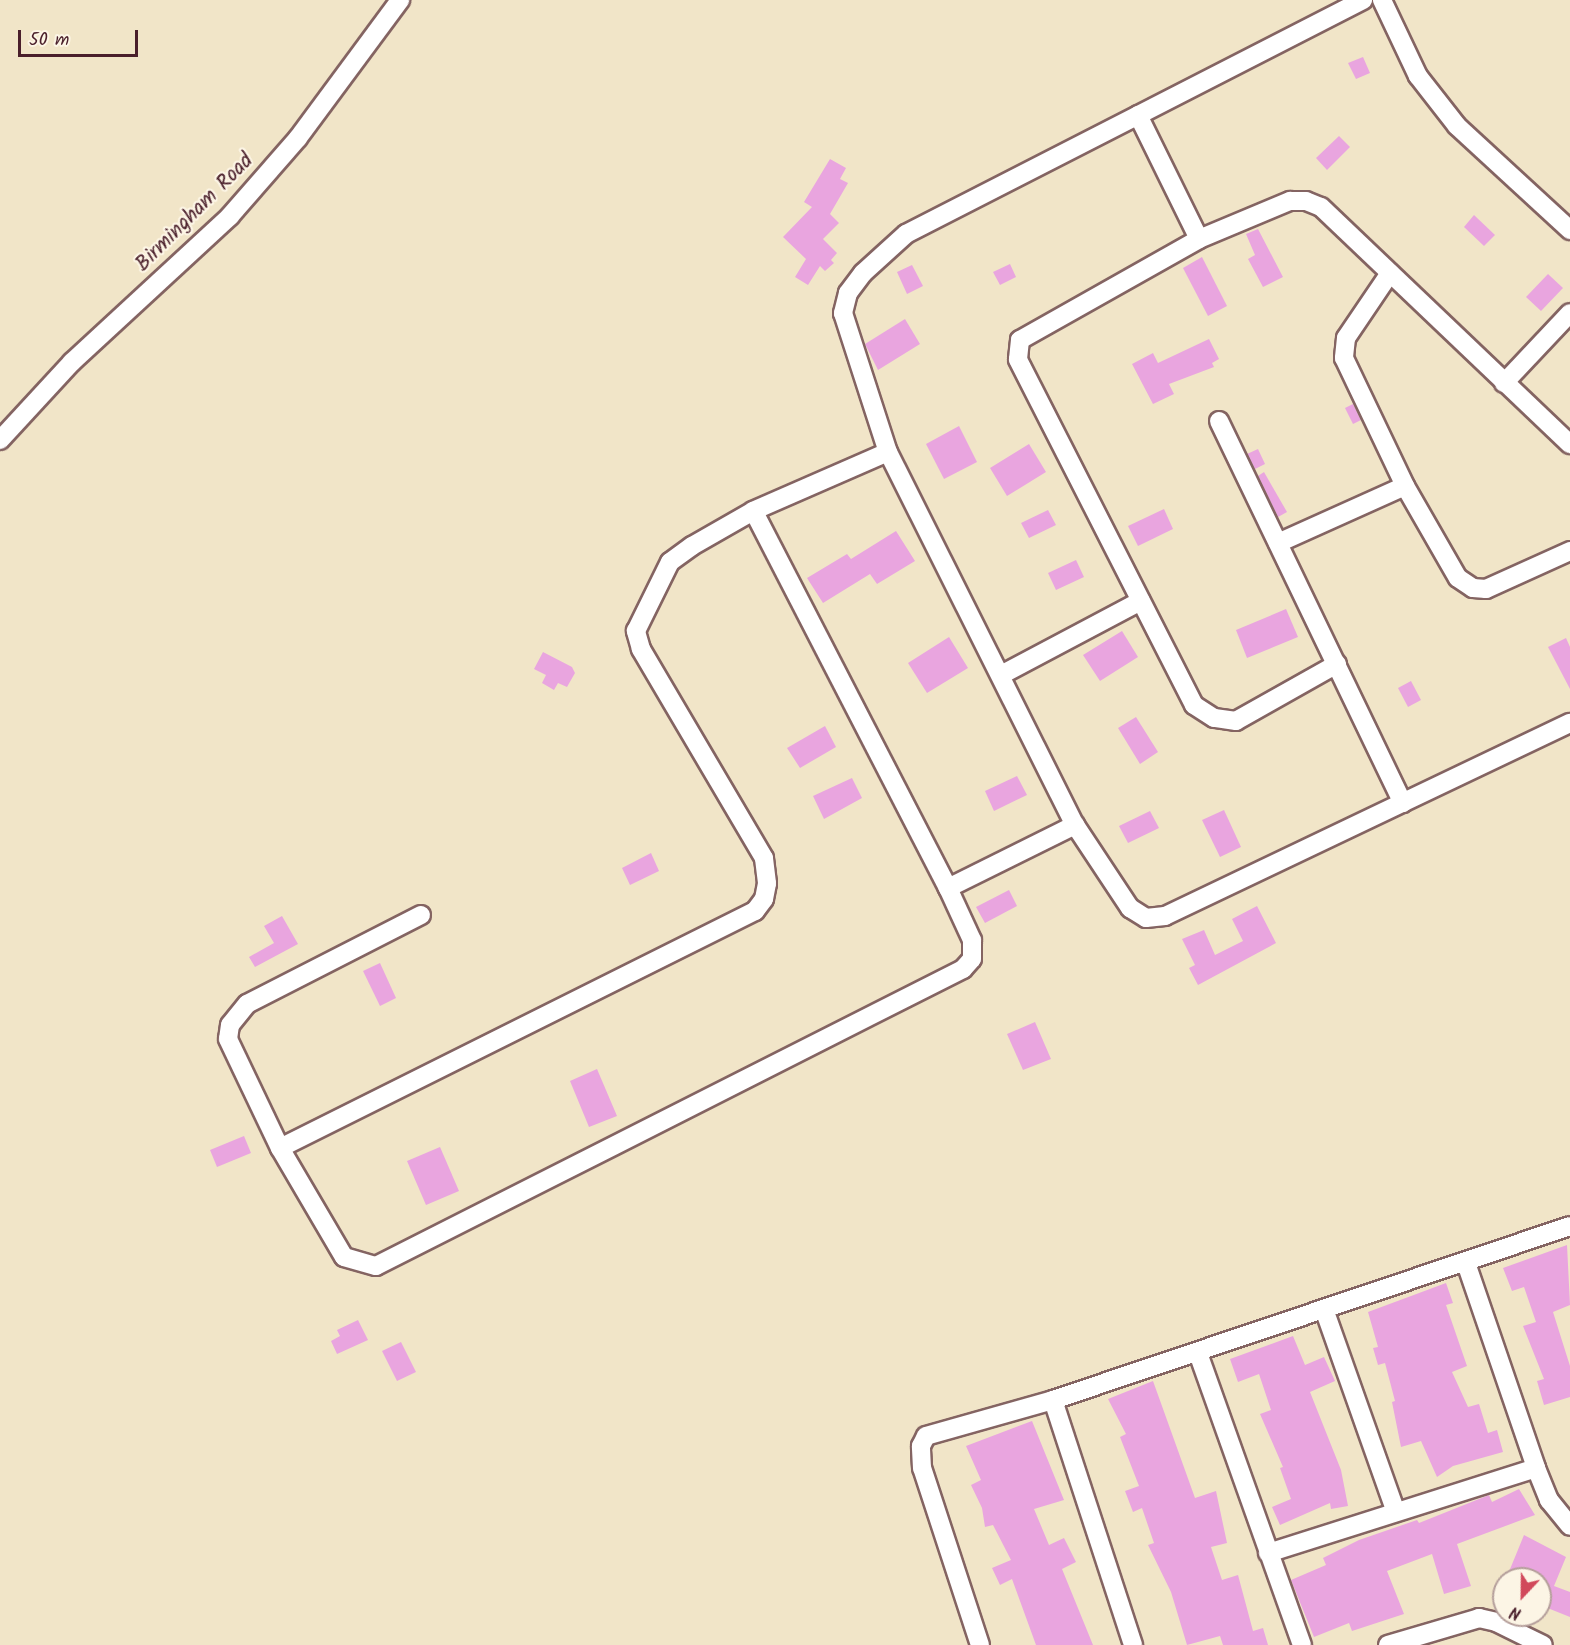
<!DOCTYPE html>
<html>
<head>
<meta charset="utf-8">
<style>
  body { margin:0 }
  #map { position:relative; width:1570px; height:1645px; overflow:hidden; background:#f1e5c8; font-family:Kalam,sans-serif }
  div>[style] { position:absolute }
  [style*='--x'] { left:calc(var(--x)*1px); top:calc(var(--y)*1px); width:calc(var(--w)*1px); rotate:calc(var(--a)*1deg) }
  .building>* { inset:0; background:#e9a5df }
  .roads { filter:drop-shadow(2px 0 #846462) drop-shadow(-2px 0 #846462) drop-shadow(0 2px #846462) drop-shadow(0 -2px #846462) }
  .minor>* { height:18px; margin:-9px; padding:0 9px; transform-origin:9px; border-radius:9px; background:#fff }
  span { translate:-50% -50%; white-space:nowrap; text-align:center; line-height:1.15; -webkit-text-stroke:4.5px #fcf5e5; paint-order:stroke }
  .street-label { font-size:21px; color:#4a1f2b }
  .north { position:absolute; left:1492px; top:1567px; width:60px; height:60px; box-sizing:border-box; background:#fcf5e5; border:2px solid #b59f9b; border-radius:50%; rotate:202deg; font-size:16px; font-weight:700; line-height:24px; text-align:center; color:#4a1f2b }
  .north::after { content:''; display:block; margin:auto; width:21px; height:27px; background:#d1495b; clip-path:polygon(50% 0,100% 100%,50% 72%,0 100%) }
  .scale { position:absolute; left:18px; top:30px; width:120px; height:27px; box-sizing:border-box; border:3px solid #4a1f2b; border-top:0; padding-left:8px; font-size:18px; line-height:21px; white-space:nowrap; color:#4a1f2b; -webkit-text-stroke:4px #fcf5e5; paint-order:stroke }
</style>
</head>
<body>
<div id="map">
  <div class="building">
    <div style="clip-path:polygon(1363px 57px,1370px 73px,1356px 79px,1348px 63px)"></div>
    <div style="clip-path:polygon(1339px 136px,1350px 147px,1327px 170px,1316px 158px)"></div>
    <div style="clip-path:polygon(830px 159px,846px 168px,840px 179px,848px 183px,830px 214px,839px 223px,823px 239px,837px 253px,831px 260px,834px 263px,825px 271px,820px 266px,808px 285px,795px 277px,806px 259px,783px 237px,812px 207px,804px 202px)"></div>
    <div style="clip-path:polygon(1474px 215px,1495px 235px,1484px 246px,1464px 227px)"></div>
    <div style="clip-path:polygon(1258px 229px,1283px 277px,1263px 287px,1248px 259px,1255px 255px,1246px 234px)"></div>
    <div style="clip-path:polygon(1202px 257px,1227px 306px,1208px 316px,1183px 268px)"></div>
    <div style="clip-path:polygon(1010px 264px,1016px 277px,1000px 285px,993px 272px)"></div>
    <div style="clip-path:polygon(912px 265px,923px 286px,907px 294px,897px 272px)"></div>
    <div style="clip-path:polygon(1548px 274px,1563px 288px,1541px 311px,1526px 297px)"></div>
    <div style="clip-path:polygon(905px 319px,920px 344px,878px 370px,865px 344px)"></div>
    <div style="clip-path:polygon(1209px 339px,1219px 359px,1212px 363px,1214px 367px,1169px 384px,1174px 394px,1153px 404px,1132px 364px,1153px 353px,1158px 363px)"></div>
    <div style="clip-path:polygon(1353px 404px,1361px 420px,1353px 424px,1345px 408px)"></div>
    <div style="clip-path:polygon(959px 426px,977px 462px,944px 479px,926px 444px)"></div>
    <div style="clip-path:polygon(1029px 444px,1046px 472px,1007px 496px,990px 468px)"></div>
    <div style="clip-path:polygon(1258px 449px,1265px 464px,1255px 469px,1247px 454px)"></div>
    <div style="clip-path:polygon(1264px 472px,1287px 512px,1278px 517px,1258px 476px)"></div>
    <div style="clip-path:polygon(1164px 509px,1173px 529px,1138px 546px,1128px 526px)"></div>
    <div style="clip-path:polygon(1048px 510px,1056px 525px,1029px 538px,1021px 523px)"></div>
    <div style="clip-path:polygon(896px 531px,915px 561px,877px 584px,870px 574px,823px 603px,807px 578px,847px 554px,851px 559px)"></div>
    <div style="clip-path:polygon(1076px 560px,1084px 577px,1056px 590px,1048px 573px)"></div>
    <div style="clip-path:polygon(1286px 609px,1298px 637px,1247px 658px,1236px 630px)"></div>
    <div style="clip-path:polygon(1122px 631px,1138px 657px,1100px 681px,1083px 655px)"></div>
    <div style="clip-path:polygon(949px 637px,968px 668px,927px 693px,908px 663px)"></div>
    <div style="clip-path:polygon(1566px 638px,1570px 647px,1570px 689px,1548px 647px)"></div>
    <div style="clip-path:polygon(543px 652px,572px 667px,575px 673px,567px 687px,558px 683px,554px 690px,542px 683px,546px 675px,534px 669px)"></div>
    <div style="clip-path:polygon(1411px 681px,1421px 700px,1408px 707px,1398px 688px)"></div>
    <div style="clip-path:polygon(1136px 717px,1158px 752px,1140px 764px,1118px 728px)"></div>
    <div style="clip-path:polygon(825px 726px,836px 747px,800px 768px,787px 748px)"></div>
    <div style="clip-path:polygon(1017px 776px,1027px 795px,994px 811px,985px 791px)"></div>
    <div style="clip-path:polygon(852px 778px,862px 798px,824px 819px,813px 796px)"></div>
    <div style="clip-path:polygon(1224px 810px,1241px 847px,1220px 857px,1202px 820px)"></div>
    <div style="clip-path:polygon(1150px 811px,1159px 828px,1128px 843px,1119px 826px)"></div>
    <div style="clip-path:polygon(651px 853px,659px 871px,630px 885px,622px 868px)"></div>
    <div style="clip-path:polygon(1009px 890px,1017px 906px,985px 923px,976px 907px)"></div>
    <div style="clip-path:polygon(1257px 906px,1276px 943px,1198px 985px,1189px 968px,1195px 965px,1182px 939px,1204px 930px,1215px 955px,1243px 941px,1232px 919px)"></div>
    <div style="clip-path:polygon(282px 916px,298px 944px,255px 967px,249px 957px,274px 943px,264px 926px)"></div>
    <div style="clip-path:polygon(380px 963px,396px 998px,380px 1006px,363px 971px)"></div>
    <div style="clip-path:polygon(1035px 1022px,1051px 1059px,1023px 1070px,1007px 1034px)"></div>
    <div style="clip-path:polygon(597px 1069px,617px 1116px,589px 1127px,570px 1081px)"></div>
    <div style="clip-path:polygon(244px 1136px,251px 1153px,217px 1167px,210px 1150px)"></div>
    <div style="clip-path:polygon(440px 1147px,459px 1191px,426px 1205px,407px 1161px)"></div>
    <div style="clip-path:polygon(1567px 1245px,1570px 1305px,1553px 1312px,1570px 1366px,1570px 1397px,1544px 1405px,1537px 1381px,1544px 1379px,1523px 1326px,1536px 1322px,1524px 1287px,1512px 1291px,1503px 1268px)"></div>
    <div style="clip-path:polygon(1446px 1283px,1453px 1303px,1446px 1305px,1467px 1366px,1452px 1372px,1468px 1407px,1479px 1404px,1488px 1433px,1497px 1430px,1503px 1452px,1453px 1466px,1437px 1477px,1421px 1441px,1401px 1447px,1392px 1402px,1395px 1401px,1385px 1363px,1378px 1365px,1373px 1348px,1378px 1347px,1368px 1312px)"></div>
    <div style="clip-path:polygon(358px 1320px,368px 1340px,337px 1354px,331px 1341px,340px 1336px,337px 1330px)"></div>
    <div style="clip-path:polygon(1293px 1336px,1305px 1365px,1324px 1357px,1335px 1381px,1310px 1392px,1341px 1470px,1348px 1506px,1331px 1509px,1330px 1503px,1280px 1525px,1272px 1507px,1291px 1499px,1280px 1468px,1283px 1467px,1260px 1414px,1271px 1410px,1259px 1374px,1238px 1382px,1230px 1359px)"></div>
    <div style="clip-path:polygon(401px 1342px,416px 1372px,397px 1381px,382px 1351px)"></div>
    <div style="clip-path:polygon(1153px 1381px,1195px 1498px,1216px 1491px,1227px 1543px,1211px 1547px,1222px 1580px,1238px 1575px,1253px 1631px,1263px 1628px,1268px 1645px,1223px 1645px,1220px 1636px,1187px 1645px,1171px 1592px,1148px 1545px,1154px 1543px,1142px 1508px,1133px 1512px,1125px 1491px,1139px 1486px,1120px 1437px,1126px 1434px,1108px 1399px)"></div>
    <div style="clip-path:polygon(1032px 1421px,1064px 1500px,1034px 1509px,1049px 1545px,1064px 1538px,1076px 1562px,1062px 1569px,1093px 1645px,1036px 1645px,1012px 1579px,1000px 1585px,992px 1568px,1011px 1560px,993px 1525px,985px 1527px,982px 1508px,971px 1485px,981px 1480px,966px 1446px)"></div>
    <div style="clip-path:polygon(1519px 1489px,1535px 1515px,1457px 1544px,1471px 1586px,1444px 1594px,1432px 1554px,1387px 1571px,1404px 1614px,1352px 1631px,1349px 1623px,1314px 1637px,1291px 1580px,1326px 1565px,1323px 1558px,1359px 1540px,1417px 1520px,1419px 1523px,1489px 1495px,1492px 1502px)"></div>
    <div style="clip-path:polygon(1524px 1535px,1566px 1557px,1554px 1586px,1570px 1592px,1570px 1617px,1540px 1605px,1540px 1579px,1506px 1579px)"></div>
  </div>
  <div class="roads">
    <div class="minor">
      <div style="--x:1363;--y:0;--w:513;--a:152.89"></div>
      <div style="--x:906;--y:234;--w:58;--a:137.8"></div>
      <div style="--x:863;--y:273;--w:25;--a:127"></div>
      <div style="--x:848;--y:293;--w:21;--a:104"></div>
      <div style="--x:843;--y:313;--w:146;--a:72.1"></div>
      <div style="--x:888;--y:452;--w:417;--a:63.4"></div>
      <div style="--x:1075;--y:825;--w:100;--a:56.5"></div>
      <div style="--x:1130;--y:908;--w:19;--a:32"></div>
      <div style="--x:1146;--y:918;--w:19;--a:-6"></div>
      <div style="--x:1165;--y:916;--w:449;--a:-25.5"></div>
      <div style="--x:1382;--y:0;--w:84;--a:64.7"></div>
      <div style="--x:1418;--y:76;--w:63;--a:52"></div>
      <div style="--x:1457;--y:126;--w:154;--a:42.6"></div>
      <div style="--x:1138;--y:115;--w:138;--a:63.8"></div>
      <div style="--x:1390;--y:273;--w:78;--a:124.1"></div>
      <div style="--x:1346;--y:338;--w:20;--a:96"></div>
      <div style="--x:1344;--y:358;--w:142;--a:64.5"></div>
      <div style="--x:1405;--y:486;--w:106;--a:60.1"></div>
      <div style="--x:1458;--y:578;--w:18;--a:34"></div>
      <div style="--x:1473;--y:588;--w:13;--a:4"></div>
      <div style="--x:1486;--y:589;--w:92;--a:-24.3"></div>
      <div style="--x:1504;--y:383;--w:96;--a:-46.7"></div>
      <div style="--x:1219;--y:421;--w:424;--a:64.3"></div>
      <div style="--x:0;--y:440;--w:106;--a:-47.3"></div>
      <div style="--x:72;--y:362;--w:215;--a:-42.7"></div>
      <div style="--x:230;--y:216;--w:103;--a:-48.9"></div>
      <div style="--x:298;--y:138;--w:172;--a:-53.5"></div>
      <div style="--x:1278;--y:543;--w:139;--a:-24.2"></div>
      <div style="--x:1337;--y:664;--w:116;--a:150.6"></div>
      <div style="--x:1236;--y:721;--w:22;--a:-172"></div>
      <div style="--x:1214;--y:718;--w:24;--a:-147"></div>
      <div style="--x:1194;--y:705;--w:388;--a:-117"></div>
      <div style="--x:1018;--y:359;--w:19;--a:-84"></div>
      <div style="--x:1020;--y:340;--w:206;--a:-29.4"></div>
      <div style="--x:1199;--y:239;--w:99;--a:-22.7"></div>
      <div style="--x:1290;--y:201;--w:16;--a:0"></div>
      <div style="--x:1306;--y:201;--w:16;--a:22"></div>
      <div style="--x:1321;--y:207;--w:344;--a:43.6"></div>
      <div style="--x:1001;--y:675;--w:158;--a:-27.9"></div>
      <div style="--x:948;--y:888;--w:142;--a:-26.4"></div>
      <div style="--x:421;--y:915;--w:195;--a:152.9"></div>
      <div style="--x:247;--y:1004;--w:27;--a:129"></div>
      <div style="--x:230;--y:1025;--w:14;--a:98"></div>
      <div style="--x:228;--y:1039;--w:121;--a:64.5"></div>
      <div style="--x:280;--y:1148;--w:126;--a:59.6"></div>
      <div style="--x:344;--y:1257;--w:33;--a:16"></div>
      <div style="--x:376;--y:1266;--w:658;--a:-26.84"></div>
      <div style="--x:963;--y:969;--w:13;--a:-48"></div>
      <div style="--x:972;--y:959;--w:19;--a:-90"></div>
      <div style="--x:972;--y:940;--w:57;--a:-114.8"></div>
      <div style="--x:948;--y:888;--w:424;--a:-117.3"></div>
      <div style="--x:280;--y:1148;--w:531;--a:-26.52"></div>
      <div style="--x:755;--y:911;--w:15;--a:-53"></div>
      <div style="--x:764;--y:899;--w:16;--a:-79"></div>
      <div style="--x:767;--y:883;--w:25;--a:-97"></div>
      <div style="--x:764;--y:858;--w:243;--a:-120.5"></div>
      <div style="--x:641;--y:649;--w:19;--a:-106"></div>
      <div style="--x:636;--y:631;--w:77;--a:-63.8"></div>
      <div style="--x:670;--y:562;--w:27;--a:-36"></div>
      <div style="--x:692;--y:546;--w:70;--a:-29.8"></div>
      <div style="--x:753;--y:511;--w:147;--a:-23.6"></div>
      <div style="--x:1466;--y:1263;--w:217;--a:71.1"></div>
      <div style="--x:1536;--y:1468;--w:35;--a:68"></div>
      <div style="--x:1549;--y:1500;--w:33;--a:51"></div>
      <div style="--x:1324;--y:1309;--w:215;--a:70.5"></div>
      <div style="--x:1198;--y:1353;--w:310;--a:70.4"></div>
      <div style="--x:1053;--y:1400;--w:258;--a:71.9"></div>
      <div style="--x:1268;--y:1553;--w:281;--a:-17.6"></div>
      <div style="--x:980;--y:1645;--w:186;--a:-108.1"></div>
      <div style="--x:922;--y:1468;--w:22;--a:-93"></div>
      <div style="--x:921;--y:1446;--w:11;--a:-63"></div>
      <div style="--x:926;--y:1436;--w:132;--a:-15.8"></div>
      <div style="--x:1053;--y:1400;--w:545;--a:-18.6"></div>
      <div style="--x:1388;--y:1645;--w:95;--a:-16.5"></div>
      <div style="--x:1479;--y:1618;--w:17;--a:13"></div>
      <div style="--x:1496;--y:1622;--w:52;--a:26.1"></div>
    </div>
  </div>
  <div class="street-label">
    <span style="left:195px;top:213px;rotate:-45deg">Birmingham Road</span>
  </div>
  <div class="north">N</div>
  <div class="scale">50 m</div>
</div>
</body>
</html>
